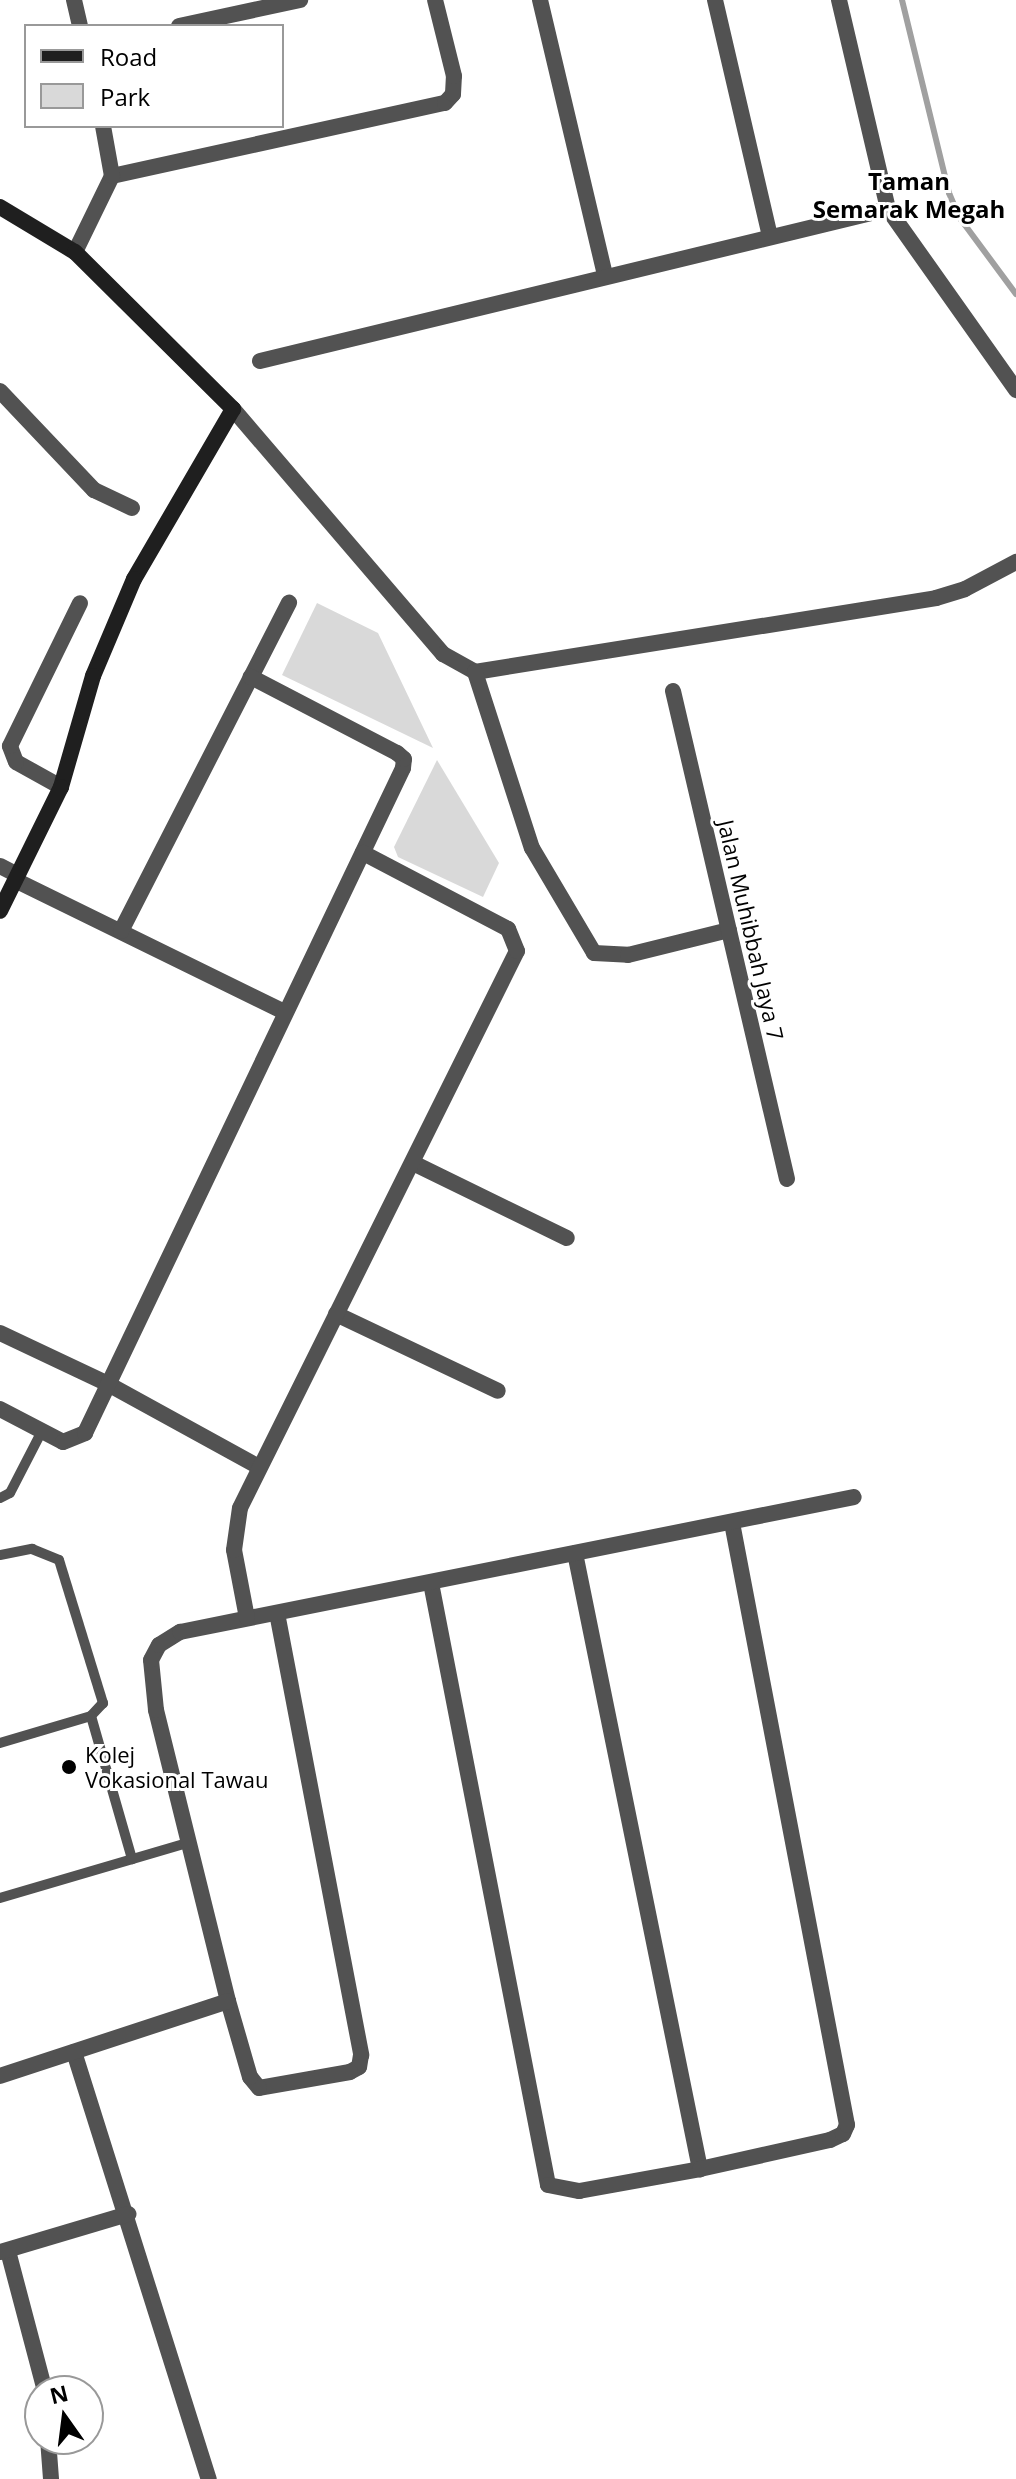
<!DOCTYPE html>
<html>
<head>
<meta charset="utf-8">
<style>
  body { margin:0 }
  #map { position:relative; width:1016px; height:2479px; overflow:hidden; background:#fff; font-family:"Open Sans",sans-serif }
  div>[style] { position:absolute }
  [style*='--x'] { left:calc(var(--x)*1px); top:calc(var(--y)*1px); width:calc(var(--w)*1px); rotate:calc(var(--a)*1deg) }
  .green>* { inset:0; background:#d9d9d9 }
  .stream>* { height:6px; margin:-3px; padding:0 3px; transform-origin:3px; border-radius:3px; background:#a0a0a0 }
  .lane>* { height:10px; margin:-5px; padding:0 5px; transform-origin:5px; border-radius:5px; background:#525252 }
  .street>* { height:16px; margin:-8px; padding:0 8px; transform-origin:8px; border-radius:8px; background:#525252 }
  .secondary>* { height:16px; margin:-8px; padding:0 8px; transform-origin:8px; border-radius:8px; background:#1f1f1f }
  .dots>* { width:22px; height:22px; translate:-50% -50%; box-sizing:border-box; border:4px solid #fff; border-radius:50% }
  span { translate:-50% -50%; white-space:nowrap; text-align:center; line-height:1.15; -webkit-text-stroke:6px #fff; paint-order:stroke }
  .street-label { font-size:22px; color:#000 }
  .poi-label { font-size:22px; color:#000 }
  .left { translate:0 -50%; text-align:left }
  .neighbourhood-label { font-size:24px; color:#000; font-weight:700 }
  .legend { position:absolute; left:24px; top:24px; width:260px; height:104px; box-sizing:border-box; background:#fff; border:2px solid #999; margin:0; padding:10px 14px; list-style:none; font-size:24px; color:#000 }
  .legend li { display:flex; align-items:center; gap:16px; height:40px }
  .legend b { width:40px; border:2px solid #999 }
  .north { position:absolute; left:24px; top:2375px; width:80px; height:80px; box-sizing:border-box; background:#fff; border:2px solid #999; border-radius:50%; rotate:346deg; font-size:22px; font-weight:700; line-height:32px; text-align:center; color:#000 }
  .north::after { content:''; display:block; margin:auto; width:28px; height:36px; background:#000; clip-path:polygon(50% 0,100% 100%,50% 72%,0 100%) }
</style>
</head>
<body>
<div id="map">
  <div class="green">
    <div style="clip-path:polygon(317px 603px,378px 633px,433px 748px,282px 675px)"></div>
    <div style="clip-path:polygon(437px 760px,499px 863px,483px 897px,398px 857px,394px 847px)"></div>
  </div>
  <div class="stream">
    <div style="--x:902;--y:0;--w:199;--a:76.3"></div>
    <div style="--x:949;--y:193;--w:26;--a:67"></div>
    <div style="--x:959;--y:217;--w:96;--a:53.5"></div>
  </div>
  <div class="lane">
    <div style="--x:0;--y:1498;--w:11;--a:-27"></div>
    <div style="--x:10;--y:1493;--w:70;--a:-62.7"></div>
    <div style="--x:0;--y:1555;--w:33;--a:-11"></div>
    <div style="--x:32;--y:1549;--w:29;--a:22"></div>
    <div style="--x:59;--y:1560;--w:150;--a:72.9"></div>
    <div style="--x:103;--y:1703;--w:18;--a:133"></div>
    <div style="--x:91;--y:1716;--w:95;--a:163.5"></div>
    <div style="--x:91;--y:1716;--w:149;--a:74"></div>
    <div style="--x:0;--y:1898;--w:195;--a:-16.4"></div>
  </div>
  <div class="street">
    <div style="--x:74;--y:0;--w:27;--a:77"></div>
    <div style="--x:540;--y:0;--w:284;--a:76.7"></div>
    <div style="--x:715;--y:0;--w:242;--a:76.9"></div>
    <div style="--x:839;--y:0;--w:215;--a:76.8"></div>
    <div style="--x:888;--y:209;--w:222;--a:54.7"></div>
    <div style="--x:179;--y:26;--w:124;--a:-12.1"></div>
    <div style="--x:112;--y:176;--w:341;--a:-12.4"></div>
    <div style="--x:445;--y:103;--w:12;--a:-48"></div>
    <div style="--x:453;--y:94;--w:18;--a:-87"></div>
    <div style="--x:454;--y:76;--w:78;--a:-104"></div>
    <div style="--x:75;--y:252;--w:85;--a:-64"></div>
    <div style="--x:112;--y:176;--w:51;--a:-100.2"></div>
    <div style="--x:260;--y:361;--w:646;--a:-13.61"></div>
    <div style="--x:0;--y:391;--w:137;--a:46.5"></div>
    <div style="--x:94;--y:490;--w:42;--a:25.3"></div>
    <div style="--x:233;--y:409;--w:323;--a:49.4"></div>
    <div style="--x:443;--y:654;--w:37;--a:29"></div>
    <div style="--x:475;--y:672;--w:467;--a:-9.1"></div>
    <div style="--x:936;--y:598;--w:30;--a:-17"></div>
    <div style="--x:965;--y:589;--w:58;--a:-27.9"></div>
    <div style="--x:475;--y:672;--w:185;--a:72.1"></div>
    <div style="--x:532;--y:848;--w:122;--a:59.4"></div>
    <div style="--x:594;--y:953;--w:34;--a:3"></div>
    <div style="--x:628;--y:955;--w:104;--a:-13.9"></div>
    <div style="--x:673;--y:691;--w:501;--a:76.85"></div>
    <div style="--x:61;--y:787;--w:51;--a:-150.9"></div>
    <div style="--x:16;--y:762;--w:17;--a:-111"></div>
    <div style="--x:10;--y:746;--w:159;--a:-63.9"></div>
    <div style="--x:0;--y:866;--w:20;--a:27"></div>
    <div style="--x:15;--y:880;--w:301;--a:26.1"></div>
    <div style="--x:121;--y:931;--w:369;--a:-62.9"></div>
    <div style="--x:413;--y:1163;--w:171;--a:26"></div>
    <div style="--x:336;--y:1314;--w:179;--a:25.4"></div>
    <div style="--x:0;--y:1333;--w:119;--a:25.3"></div>
    <div style="--x:108;--y:1384;--w:172;--a:28.8"></div>
    <div style="--x:0;--y:1409;--w:71;--a:27.6"></div>
    <div style="--x:63;--y:1442;--w:24;--a:-22"></div>
    <div style="--x:85;--y:1433;--w:737;--a:-64.44"></div>
    <div style="--x:403;--y:768;--w:9;--a:-84"></div>
    <div style="--x:404;--y:759;--w:9;--a:-139"></div>
    <div style="--x:397;--y:753;--w:165;--a:-152.5"></div>
    <div style="--x:575;--y:1553;--w:629;--a:78.53"></div>
    <div style="--x:431;--y:1583;--w:613;--a:79"></div>
    <div style="--x:548;--y:2185;--w:32;--a:11"></div>
    <div style="--x:579;--y:2191;--w:123;--a:-10.3"></div>
    <div style="--x:700;--y:2169;--w:133;--a:-12.6"></div>
    <div style="--x:830;--y:2140;--w:14;--a:-25"></div>
    <div style="--x:843;--y:2134;--w:10;--a:-66"></div>
    <div style="--x:847;--y:2125;--w:613;--a:-100.81"></div>
    <div style="--x:277;--y:1613;--w:450;--a:79.2"></div>
    <div style="--x:361;--y:2055;--w:12;--a:99"></div>
    <div style="--x:359;--y:2067;--w:10;--a:151"></div>
    <div style="--x:350;--y:2072;--w:92;--a:170"></div>
    <div style="--x:259;--y:2088;--w:14;--a:-129"></div>
    <div style="--x:250;--y:2077;--w:79;--a:-106.1"></div>
    <div style="--x:228;--y:2001;--w:300;--a:-103.9"></div>
    <div style="--x:156;--y:1710;--w:50;--a:-95.7"></div>
    <div style="--x:151;--y:1660;--w:17;--a:-62"></div>
    <div style="--x:159;--y:1645;--w:25;--a:-32"></div>
    <div style="--x:180;--y:1632;--w:687;--a:-11.33"></div>
    <div style="--x:247;--y:1618;--w:69;--a:-100.8"></div>
    <div style="--x:234;--y:1550;--w:42;--a:-81.9"></div>
    <div style="--x:240;--y:1508;--w:622;--a:-63.56"></div>
    <div style="--x:517;--y:951;--w:24;--a:-112"></div>
    <div style="--x:508;--y:929;--w:164;--a:-152.3"></div>
    <div style="--x:74;--y:2052;--w:448;--a:72.5"></div>
    <div style="--x:0;--y:2076;--w:240;--a:-18.2"></div>
    <div style="--x:8;--y:2251;--w:145;--a:75.2"></div>
    <div style="--x:0;--y:2252;--w:134;--a:-16.5"></div>
    <div style="--x:48;--y:2439;--w:40;--a:85.7"></div>
  </div>
  <div class="secondary">
    <div style="--x:0;--y:207;--w:87;--a:31"></div>
    <div style="--x:75;--y:252;--w:223;--a:44.8"></div>
    <div style="--x:233;--y:409;--w:197;--a:120.2"></div>
    <div style="--x:134;--y:579;--w:105;--a:112.9"></div>
    <div style="--x:93;--y:676;--w:116;--a:106.1"></div>
    <div style="--x:61;--y:787;--w:138;--a:116.2"></div>
  </div>
  <div class="dots">
    <div style="left:69px;top:1767px;background:#000"></div>
  </div>
  <div class="street-label">
    <span style="left:751px;top:930px;rotate:77deg">Jalan Muhibbah Jaya 7</span>
  </div>
  <div class="poi-label">
    <span class="left" style="left:85px;top:1767px">Kolej<br>Vokasional Tawau</span>
  </div>
  <div class="neighbourhood-label">
    <span style="left:909px;top:195px">Taman<br>Semarak Megah</span>
  </div>
  <ul class="legend">
  <li><b style="height:10px;background:#1f1f1f"></b>Road</li>
  <li><b style="height:22px;background:#d9d9d9"></b>Park</li>
  </ul>
  <div class="north">N</div>
</div>
</body>
</html>
